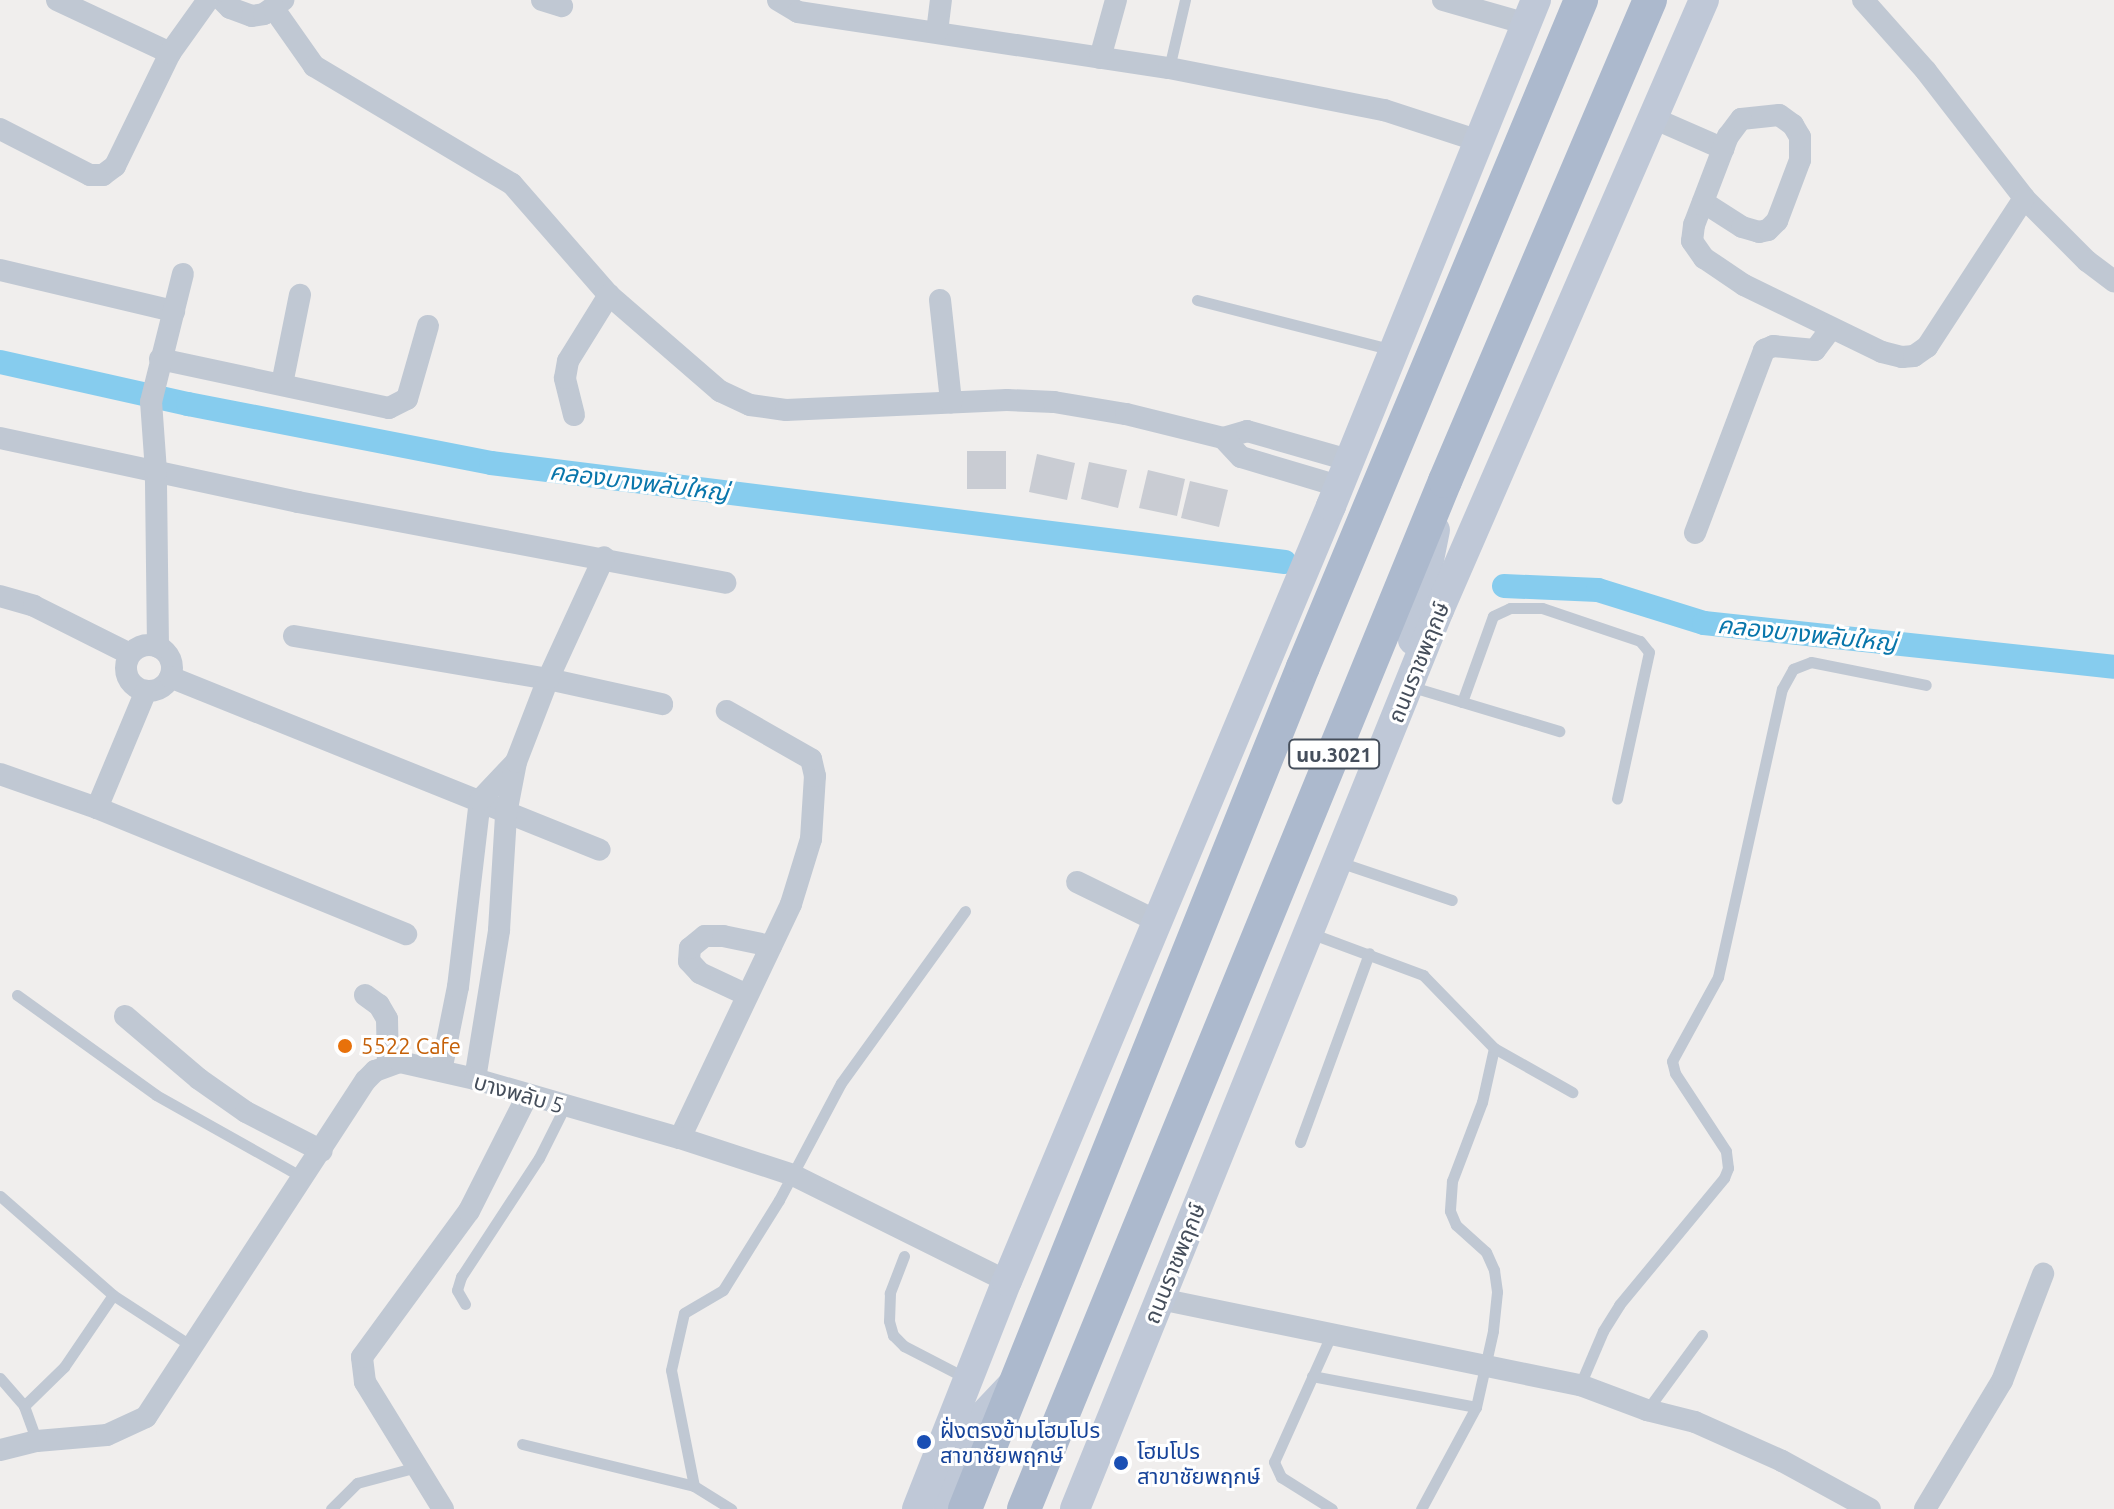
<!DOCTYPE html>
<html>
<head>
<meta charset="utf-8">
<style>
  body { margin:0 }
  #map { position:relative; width:2114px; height:1509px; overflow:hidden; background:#f0eeed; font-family:Ubuntu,"Noto Sans Thai",sans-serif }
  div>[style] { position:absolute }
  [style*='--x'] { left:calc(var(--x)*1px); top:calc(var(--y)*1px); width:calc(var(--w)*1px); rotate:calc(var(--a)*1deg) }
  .canal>* { height:24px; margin:-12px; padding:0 12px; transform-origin:12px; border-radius:12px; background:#86ccee }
  .building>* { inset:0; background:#c9ccd3 }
  .service>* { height:11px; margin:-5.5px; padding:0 5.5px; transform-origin:5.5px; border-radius:5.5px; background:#c0c8d3 }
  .minor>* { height:22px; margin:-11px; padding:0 11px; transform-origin:11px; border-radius:11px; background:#c0c8d3 }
  .minor>.ring { margin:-11px; padding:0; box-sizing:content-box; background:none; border:22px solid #c0c8d3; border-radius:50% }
  .secondary>* { height:30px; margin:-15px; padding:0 15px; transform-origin:15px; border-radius:15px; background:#bfc8d7 }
  .primary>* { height:34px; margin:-17px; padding:0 17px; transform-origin:17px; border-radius:17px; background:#acb9cd }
  .dots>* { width:22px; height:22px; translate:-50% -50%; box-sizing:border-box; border:4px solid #fff; border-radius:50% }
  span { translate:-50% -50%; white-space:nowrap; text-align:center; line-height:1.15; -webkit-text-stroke:6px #fff; paint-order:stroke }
  .shield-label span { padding:2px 6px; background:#fff; border:2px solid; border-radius:6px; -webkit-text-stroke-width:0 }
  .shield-label { font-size:20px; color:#454e5b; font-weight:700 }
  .street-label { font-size:22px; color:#454e5b }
  .food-label { font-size:22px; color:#c56008 }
  .left { translate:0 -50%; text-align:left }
  .transit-label { font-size:22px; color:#164399 }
  .water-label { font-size:24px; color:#0976ab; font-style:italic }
</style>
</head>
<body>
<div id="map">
  <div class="canal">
    <div style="--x:0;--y:362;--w:193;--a:12.6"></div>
    <div style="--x:188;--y:404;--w:309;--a:11"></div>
    <div style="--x:491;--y:463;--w:800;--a:7.11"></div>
    <div style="--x:1504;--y:586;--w:94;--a:2.4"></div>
    <div style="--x:1598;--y:590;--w:111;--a:17.3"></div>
    <div style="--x:1704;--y:623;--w:412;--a:6.1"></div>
  </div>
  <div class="building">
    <div style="clip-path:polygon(967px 451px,1006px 451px,1006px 489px,967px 489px)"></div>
    <div style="clip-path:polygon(1037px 454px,1075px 463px,1067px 500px,1029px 492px)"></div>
    <div style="clip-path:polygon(1089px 462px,1127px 470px,1118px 508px,1081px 499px)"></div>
    <div style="clip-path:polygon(1148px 470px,1185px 479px,1177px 516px,1139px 508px)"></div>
    <div style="clip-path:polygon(1190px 481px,1228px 490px,1219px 527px,1181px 518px)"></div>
  </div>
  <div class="service">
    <div style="--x:1169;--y:68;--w:70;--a:-76.8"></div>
    <div style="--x:1197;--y:300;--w:202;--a:14.3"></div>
    <div style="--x:1409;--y:686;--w:157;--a:16.7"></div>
    <div style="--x:1462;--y:702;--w:91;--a:-70.2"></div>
    <div style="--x:1493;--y:616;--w:19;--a:-25"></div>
    <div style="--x:1510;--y:608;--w:32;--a:0"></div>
    <div style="--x:1542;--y:608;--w:103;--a:18.6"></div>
    <div style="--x:1640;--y:641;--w:14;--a:51"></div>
    <div style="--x:1649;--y:652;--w:150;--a:102.3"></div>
    <div style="--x:1339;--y:862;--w:119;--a:18.6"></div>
    <div style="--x:1310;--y:933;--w:121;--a:20.4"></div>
    <div style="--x:1423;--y:975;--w:102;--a:45.8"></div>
    <div style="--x:1494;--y:1048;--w:55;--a:102.5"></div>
    <div style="--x:1482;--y:1102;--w:85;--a:110.8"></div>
    <div style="--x:1452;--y:1181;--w:30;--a:94"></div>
    <div style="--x:1450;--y:1211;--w:15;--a:67"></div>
    <div style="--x:1456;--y:1225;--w:40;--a:42"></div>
    <div style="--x:1486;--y:1252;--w:20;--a:66"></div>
    <div style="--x:1494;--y:1270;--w:22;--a:82"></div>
    <div style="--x:1497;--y:1292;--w:39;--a:96"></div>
    <div style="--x:1493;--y:1331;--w:78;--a:102.6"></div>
    <div style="--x:1476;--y:1407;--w:116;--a:118.3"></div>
    <div style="--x:17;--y:995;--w:171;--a:35.7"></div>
    <div style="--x:156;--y:1095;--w:170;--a:29.3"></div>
    <div style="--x:1494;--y:1048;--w:90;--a:29.4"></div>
    <div style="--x:1300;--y:1142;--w:201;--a:-69.9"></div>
    <div style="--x:0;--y:1196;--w:150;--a:41.2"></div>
    <div style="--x:113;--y:1295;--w:95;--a:33"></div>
    <div style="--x:904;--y:1256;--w:40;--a:111"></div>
    <div style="--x:890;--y:1293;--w:28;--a:92"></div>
    <div style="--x:889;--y:1321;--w:15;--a:74"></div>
    <div style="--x:893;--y:1335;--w:16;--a:45"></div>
    <div style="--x:904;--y:1346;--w:70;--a:27.3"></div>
    <div style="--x:465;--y:1304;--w:16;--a:-120"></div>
    <div style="--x:457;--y:1290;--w:14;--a:-73"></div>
    <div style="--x:461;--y:1277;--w:142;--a:-56.8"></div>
    <div style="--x:539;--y:1158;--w:58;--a:-63.4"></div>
    <div style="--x:1332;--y:1333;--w:141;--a:114.2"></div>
    <div style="--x:1274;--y:1462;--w:17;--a:65"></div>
    <div style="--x:1281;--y:1477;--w:60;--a:32.1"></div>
    <div style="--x:1312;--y:1376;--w:167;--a:10.7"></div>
    <div style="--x:0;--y:1378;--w:37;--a:49"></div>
    <div style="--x:24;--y:1406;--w:37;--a:70"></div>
    <div style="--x:1580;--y:1385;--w:59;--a:-66.9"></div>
    <div style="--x:1603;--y:1331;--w:31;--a:-58"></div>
    <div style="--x:1619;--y:1305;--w:165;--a:-50.4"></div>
    <div style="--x:1724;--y:1178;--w:11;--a:-68"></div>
    <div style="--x:1728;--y:1168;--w:17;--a:-97"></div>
    <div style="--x:1726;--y:1151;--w:93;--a:-123.2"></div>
    <div style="--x:1675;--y:1073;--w:12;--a:-104"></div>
    <div style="--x:1672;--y:1061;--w:96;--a:-61.3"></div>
    <div style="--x:1718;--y:977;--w:295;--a:-77.5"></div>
    <div style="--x:1782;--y:689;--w:23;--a:-61"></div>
    <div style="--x:1793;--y:669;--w:19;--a:-21"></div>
    <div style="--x:1811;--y:662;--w:117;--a:11.3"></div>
    <div style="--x:24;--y:1406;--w:56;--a:-44.3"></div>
    <div style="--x:64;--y:1367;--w:87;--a:-55.8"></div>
    <div style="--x:1647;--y:1410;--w:93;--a:-53.7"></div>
    <div style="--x:522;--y:1444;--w:177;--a:13.7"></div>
    <div style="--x:694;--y:1486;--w:44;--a:31.9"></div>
    <div style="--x:694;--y:1486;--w:118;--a:-101.2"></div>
    <div style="--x:671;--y:1370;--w:58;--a:-77.2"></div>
    <div style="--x:684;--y:1313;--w:45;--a:-30.5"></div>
    <div style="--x:723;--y:1290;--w:106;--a:-58.1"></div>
    <div style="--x:779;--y:1200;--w:132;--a:-62.1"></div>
    <div style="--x:841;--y:1083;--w:212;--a:-54.2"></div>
    <div style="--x:331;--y:1509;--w:37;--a:-45"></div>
    <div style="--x:357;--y:1483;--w:62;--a:-14.9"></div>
  </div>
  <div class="minor">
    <div style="--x:57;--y:0;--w:125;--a:25.1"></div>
    <div style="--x:222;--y:0;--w:11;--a:45"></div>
    <div style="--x:230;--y:8;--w:23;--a:20"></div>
    <div style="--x:252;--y:16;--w:12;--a:-9"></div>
    <div style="--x:264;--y:14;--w:24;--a:-36"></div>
    <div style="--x:542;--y:0;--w:21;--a:17"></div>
    <div style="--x:778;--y:0;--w:23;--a:31"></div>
    <div style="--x:798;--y:12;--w:375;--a:8.6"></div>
    <div style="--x:1169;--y:68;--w:219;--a:11.1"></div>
    <div style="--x:1384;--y:110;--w:100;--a:18.1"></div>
    <div style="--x:1443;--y:0;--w:87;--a:15.9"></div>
    <div style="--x:1863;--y:0;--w:95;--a:48.4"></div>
    <div style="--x:1926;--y:71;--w:160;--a:52.3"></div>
    <div style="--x:2024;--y:198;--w:89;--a:45"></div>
    <div style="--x:2087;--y:261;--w:34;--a:37"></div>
    <div style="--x:274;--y:9;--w:70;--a:54.9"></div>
    <div style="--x:314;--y:66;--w:230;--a:30.8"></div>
    <div style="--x:512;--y:184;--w:147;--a:48.9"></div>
    <div style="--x:609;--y:295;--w:147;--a:40.9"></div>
    <div style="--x:720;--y:391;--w:33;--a:25"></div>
    <div style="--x:750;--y:405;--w:36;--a:8"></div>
    <div style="--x:786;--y:410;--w:221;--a:-2.6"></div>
    <div style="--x:1007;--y:400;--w:47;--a:2.4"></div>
    <div style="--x:1054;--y:402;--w:73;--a:9.5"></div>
    <div style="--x:1126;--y:414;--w:100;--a:13.9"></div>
    <div style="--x:1223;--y:438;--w:25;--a:-16"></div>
    <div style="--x:1247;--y:431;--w:105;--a:16"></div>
    <div style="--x:937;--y:32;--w:32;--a:-83"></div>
    <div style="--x:1100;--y:58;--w:60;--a:-74.6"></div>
    <div style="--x:1653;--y:118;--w:77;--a:23.6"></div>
    <div style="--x:0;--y:129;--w:101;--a:27.1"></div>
    <div style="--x:90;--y:175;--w:13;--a:0"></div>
    <div style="--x:103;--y:175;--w:15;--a:-37"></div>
    <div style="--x:115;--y:166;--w:126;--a:-64"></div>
    <div style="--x:170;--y:53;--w:65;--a:-54.4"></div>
    <div style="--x:1703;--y:202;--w:46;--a:32.7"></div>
    <div style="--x:1742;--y:227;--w:18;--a:16"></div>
    <div style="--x:1759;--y:232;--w:9;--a:-13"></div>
    <div style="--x:1768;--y:230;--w:13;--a:-45"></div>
    <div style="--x:1777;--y:221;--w:65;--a:-69.3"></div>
    <div style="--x:1800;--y:160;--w:23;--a:-90"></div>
    <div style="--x:1800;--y:137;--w:14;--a:-120"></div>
    <div style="--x:1793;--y:125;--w:17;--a:-144"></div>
    <div style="--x:1779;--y:115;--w:38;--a:174"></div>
    <div style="--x:1741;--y:119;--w:21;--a:127"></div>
    <div style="--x:1728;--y:136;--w:95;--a:110.9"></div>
    <div style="--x:1694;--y:225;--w:16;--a:97"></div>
    <div style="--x:1692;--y:241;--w:21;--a:55"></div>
    <div style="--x:1704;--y:258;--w:48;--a:34"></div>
    <div style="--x:1744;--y:285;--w:153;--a:25.9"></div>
    <div style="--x:1882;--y:352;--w:21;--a:14"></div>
    <div style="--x:1902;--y:357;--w:12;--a:-5"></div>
    <div style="--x:1914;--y:356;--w:16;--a:-35"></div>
    <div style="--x:1927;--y:347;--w:178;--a:-56.9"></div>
    <div style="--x:0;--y:270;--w:179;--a:13.3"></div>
    <div style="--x:940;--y:300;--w:103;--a:83.8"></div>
    <div style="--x:160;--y:359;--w:234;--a:12.1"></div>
    <div style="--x:389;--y:408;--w:20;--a:-27"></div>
    <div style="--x:407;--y:399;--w:76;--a:-74"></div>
    <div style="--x:282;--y:384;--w:91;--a:-78.6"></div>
    <div style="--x:574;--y:415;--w:38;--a:-104"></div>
    <div style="--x:565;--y:378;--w:17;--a:-80"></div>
    <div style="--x:568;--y:361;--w:78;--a:-58.2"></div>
    <div style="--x:0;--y:438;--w:305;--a:12.1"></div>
    <div style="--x:298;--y:502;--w:435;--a:10.7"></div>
    <div style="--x:1223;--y:438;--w:26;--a:47"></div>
    <div style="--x:1241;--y:457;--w:101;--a:16.6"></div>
    <div style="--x:1695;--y:533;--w:196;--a:-69.3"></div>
    <div style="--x:1764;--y:350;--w:10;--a:-24"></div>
    <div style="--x:1773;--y:346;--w:42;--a:5.4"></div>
    <div style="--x:1815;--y:350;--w:26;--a:-53"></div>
    <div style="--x:0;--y:596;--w:35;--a:16"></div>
    <div style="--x:34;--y:606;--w:107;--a:26.6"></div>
    <div style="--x:294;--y:636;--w:258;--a:9.6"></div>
    <div style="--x:548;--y:679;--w:117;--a:12.4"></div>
    <div class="ring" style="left:126px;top:645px;width:24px;height:24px"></div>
    <div style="--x:158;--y:647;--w:176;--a:-90.7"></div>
    <div style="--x:156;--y:471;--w:69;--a:-94.1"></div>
    <div style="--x:151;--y:402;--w:132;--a:-76"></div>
    <div style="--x:170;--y:677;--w:463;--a:21.9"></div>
    <div style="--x:0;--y:774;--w:103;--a:19.3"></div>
    <div style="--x:97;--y:808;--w:334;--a:22.2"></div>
    <div style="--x:97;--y:808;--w:127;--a:-67.3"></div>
    <div style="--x:1077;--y:882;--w:89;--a:26"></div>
    <div style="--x:365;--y:995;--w:17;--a:36"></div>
    <div style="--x:379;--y:1005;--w:16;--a:60"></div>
    <div style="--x:387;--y:1019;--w:46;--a:88.8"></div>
    <div style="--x:747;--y:995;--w:52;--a:-154.9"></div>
    <div style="--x:700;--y:973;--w:16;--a:-133"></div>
    <div style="--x:689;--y:961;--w:13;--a:-86"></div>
    <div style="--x:690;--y:948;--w:19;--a:-39"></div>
    <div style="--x:705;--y:936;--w:18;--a:0"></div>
    <div style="--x:723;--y:936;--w:49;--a:11.8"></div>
    <div style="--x:125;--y:1016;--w:97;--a:40.4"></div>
    <div style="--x:199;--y:1079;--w:57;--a:35.1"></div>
    <div style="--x:246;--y:1112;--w:85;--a:27.2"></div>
    <div style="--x:441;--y:1071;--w:86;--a:-78.6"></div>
    <div style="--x:458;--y:987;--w:188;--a:-83.3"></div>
    <div style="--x:480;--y:800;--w:51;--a:-46.6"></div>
    <div style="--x:475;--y:1079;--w:151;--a:-80.8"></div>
    <div style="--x:499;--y:930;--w:116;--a:-86.5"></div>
    <div style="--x:506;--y:814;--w:53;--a:-79.1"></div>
    <div style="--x:516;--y:762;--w:89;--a:-68.9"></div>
    <div style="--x:548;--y:679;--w:134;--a:-65.3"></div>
    <div style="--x:680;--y:1138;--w:259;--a:-64.6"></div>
    <div style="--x:791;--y:904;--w:68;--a:-72.9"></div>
    <div style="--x:811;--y:839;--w:63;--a:-86.4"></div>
    <div style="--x:815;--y:776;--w:17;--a:-103"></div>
    <div style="--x:811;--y:759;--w:97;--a:-150.3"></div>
    <div style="--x:1160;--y:1299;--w:429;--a:11.6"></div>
    <div style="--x:1580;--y:1385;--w:72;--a:20.5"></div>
    <div style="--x:1647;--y:1410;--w:49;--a:14"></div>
    <div style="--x:1695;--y:1422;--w:95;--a:24.1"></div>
    <div style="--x:1782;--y:1461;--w:100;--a:28.6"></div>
    <div style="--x:0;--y:1450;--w:38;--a:-14"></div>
    <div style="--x:37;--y:1441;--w:70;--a:-4.9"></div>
    <div style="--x:107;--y:1435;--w:43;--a:-24.8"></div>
    <div style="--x:146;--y:1417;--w:402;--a:-56.9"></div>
    <div style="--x:366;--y:1080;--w:13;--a:-45"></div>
    <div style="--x:375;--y:1071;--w:27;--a:-20"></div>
    <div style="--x:400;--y:1062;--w:77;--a:12.8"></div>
    <div style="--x:475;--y:1079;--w:213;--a:16.1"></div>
    <div style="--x:680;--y:1138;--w:119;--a:18.1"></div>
    <div style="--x:793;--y:1175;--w:239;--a:26.4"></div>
    <div style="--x:443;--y:1509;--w:149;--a:-121.6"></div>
    <div style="--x:365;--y:1382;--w:25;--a:-97"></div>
    <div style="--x:362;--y:1357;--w:181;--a:-53.8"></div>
    <div style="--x:469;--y:1211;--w:129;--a:-63.2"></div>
    <div style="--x:1925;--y:1509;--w:149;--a:-59"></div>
    <div style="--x:2002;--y:1381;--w:115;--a:-69"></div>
  </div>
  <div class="secondary">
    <div style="--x:1413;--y:640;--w:112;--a:-78.7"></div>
    <div style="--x:941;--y:1496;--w:82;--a:-64.1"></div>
    <div style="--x:977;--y:1422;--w:54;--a:-46.5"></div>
    <div style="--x:917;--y:1509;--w:245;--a:-68.5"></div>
    <div style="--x:1007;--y:1281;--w:840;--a:-67.31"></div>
    <div style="--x:1331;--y:506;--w:546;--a:-67.95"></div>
    <div style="--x:1075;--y:1509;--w:970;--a:-67.96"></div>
    <div style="--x:1439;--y:610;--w:665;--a:-66.52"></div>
  </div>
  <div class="primary">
    <div style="--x:965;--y:1509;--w:907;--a:-68.13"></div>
    <div style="--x:1303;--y:667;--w:723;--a:-67.37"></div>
    <div style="--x:1024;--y:1509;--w:1111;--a:-67.73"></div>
    <div style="--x:1445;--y:481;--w:523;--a:-66.92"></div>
  </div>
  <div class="dots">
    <div style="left:345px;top:1046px;background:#e8710a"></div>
    <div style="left:924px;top:1442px;background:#1a4fb4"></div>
    <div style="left:1121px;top:1463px;background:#1a4fb4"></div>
  </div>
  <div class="shield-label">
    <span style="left:1334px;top:754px">นบ.3021</span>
  </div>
  <div class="street-label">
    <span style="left:1418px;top:662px;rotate:-68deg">ถนนราชพฤกษ์</span>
    <span style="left:519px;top:1093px;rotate:16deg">บางพลับ 5</span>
    <span style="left:1174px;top:1263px;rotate:-68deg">ถนนราชพฤกษ์</span>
  </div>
  <div class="food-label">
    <span class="left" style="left:361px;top:1046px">5522 Cafe</span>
  </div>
  <div class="transit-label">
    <span class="left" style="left:940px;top:1442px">ฝั่งตรงข้ามโฮมโปร<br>สาขาชัยพฤกษ์</span>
    <span class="left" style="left:1137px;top:1463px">โฮมโปร<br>สาขาชัยพฤกษ์</span>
  </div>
  <div class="water-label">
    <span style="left:639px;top:482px;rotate:7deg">คลองบางพลับใหญ่</span>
    <span style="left:1807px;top:634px;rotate:6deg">คลองบางพลับใหญ่</span>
  </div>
</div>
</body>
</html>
